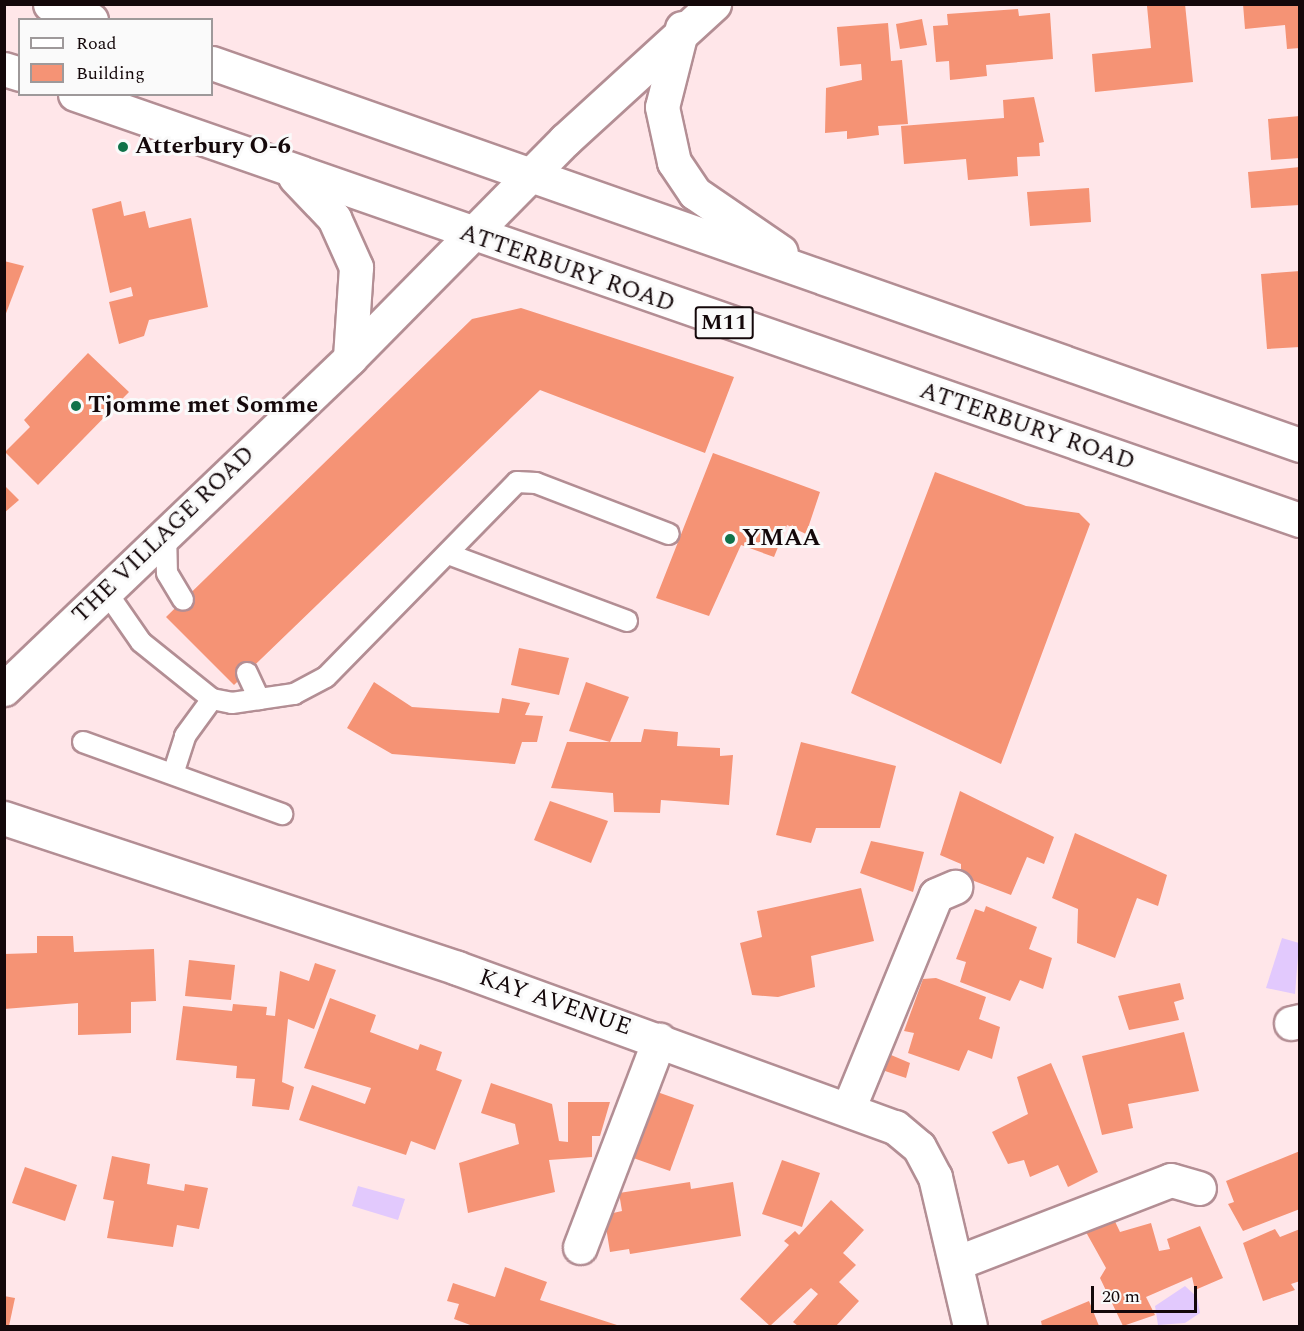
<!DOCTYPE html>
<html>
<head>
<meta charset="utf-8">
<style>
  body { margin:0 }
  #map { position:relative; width:1304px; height:1331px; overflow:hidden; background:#ffe6e9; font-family:Spectral,serif }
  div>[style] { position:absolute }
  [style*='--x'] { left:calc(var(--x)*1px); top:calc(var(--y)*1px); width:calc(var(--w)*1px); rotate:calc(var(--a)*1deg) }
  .water>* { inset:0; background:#e2c9fd }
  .building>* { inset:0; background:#f59375 }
  .roads { filter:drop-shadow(2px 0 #b38e94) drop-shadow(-2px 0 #b38e94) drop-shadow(0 2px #b38e94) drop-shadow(0 -2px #b38e94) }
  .service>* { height:20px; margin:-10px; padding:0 10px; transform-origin:10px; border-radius:10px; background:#fff }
  .minor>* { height:33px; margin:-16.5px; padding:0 16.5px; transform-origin:16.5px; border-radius:16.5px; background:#fff }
  .primary>* { height:33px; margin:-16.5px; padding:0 16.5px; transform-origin:16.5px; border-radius:16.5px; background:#fff }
  .dots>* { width:16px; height:16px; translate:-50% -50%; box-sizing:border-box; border:3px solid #fafafa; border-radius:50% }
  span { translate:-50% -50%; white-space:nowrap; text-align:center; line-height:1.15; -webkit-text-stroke:6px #fafafa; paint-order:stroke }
  .shield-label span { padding:2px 4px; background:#fafafa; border:2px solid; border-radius:4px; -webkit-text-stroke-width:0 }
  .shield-label { font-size:22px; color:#14080a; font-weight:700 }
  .poi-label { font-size:24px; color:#14080a; font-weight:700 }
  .left { translate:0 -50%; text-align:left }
  .street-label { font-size:24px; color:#14080a }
  .frame { position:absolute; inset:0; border:6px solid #14080a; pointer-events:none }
  .legend { position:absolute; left:18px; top:18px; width:195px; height:78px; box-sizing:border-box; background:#fafafa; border:2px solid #9e999a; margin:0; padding:8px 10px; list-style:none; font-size:18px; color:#14080a }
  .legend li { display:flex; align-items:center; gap:12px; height:30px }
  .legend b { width:30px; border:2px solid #9e999a }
  .scale { position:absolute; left:1091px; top:1286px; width:106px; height:27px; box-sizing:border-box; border:3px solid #14080a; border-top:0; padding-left:8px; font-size:18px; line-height:21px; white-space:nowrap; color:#14080a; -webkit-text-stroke:4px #fafafa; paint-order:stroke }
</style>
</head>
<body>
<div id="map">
  <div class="water">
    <div style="clip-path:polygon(1282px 938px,1299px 943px,1295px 994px,1266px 988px)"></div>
    <div style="clip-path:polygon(358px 1186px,405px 1199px,398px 1220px,352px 1206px)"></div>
    <div style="clip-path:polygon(1185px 1286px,1197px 1297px,1200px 1313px,1185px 1323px,1158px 1325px,1155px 1306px)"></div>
  </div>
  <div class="building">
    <div style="clip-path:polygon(1165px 4px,1185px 4px,1193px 82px,1095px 92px,1092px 54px,1151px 48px,1147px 6px)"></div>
    <div style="clip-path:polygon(1243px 4px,1300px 4px,1300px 48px,1287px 49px,1285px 25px,1245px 29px)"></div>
    <div style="clip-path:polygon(1018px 9px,1019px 16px,1050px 13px,1053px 59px,986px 65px,987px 76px,950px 80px,949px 61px,936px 62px,933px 26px,948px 25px,947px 14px)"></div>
    <div style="clip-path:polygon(922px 19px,927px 45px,900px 49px,896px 24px)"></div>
    <div style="clip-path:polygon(888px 23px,891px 61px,902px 60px,908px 124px,878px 126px,879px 135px,847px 139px,847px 131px,825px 133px,826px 88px,862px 80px,861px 64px,840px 66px,837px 27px)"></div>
    <div style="clip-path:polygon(1034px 97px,1044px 142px,1039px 143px,1040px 156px,1017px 157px,1018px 176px,968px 180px,966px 159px,904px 164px,901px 126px,1004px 118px,1003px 100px)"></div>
    <div style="clip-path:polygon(1300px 116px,1300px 158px,1271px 160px,1268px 119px)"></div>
    <div style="clip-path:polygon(1300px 167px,1300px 205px,1251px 208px,1248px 172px)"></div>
    <div style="clip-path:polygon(1089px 188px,1091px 222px,1030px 226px,1027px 192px)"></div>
    <div style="clip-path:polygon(121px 201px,124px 216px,145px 211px,149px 228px,191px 218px,208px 307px,149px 320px,144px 336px,119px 344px,109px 302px,133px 296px,131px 287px,110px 293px,92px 209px)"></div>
    <div style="clip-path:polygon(4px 261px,24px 266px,5px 316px,4px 316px)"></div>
    <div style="clip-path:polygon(1300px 271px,1300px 347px,1267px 349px,1261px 274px)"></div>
    <div style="clip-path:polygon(521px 308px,734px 377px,705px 453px,540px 390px,234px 685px,166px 617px,472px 319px)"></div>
    <div style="clip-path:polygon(88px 353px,129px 392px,38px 485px,5px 452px,30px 427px,24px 420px)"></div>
    <div style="clip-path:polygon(713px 453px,820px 492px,806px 534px,787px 525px,774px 557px,741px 545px,709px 616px,656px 598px)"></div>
    <div style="clip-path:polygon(935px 472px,1026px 506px,1079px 513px,1090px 524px,1001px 764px,851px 693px)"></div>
    <div style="clip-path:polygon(4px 485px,19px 500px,4px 513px)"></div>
    <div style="clip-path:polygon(519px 648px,569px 658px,559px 695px,511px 685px)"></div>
    <div style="clip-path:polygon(374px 682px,412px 707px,499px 713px,502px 698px,530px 703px,525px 715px,543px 716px,537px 742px,522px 742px,515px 764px,392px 754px,347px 728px)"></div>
    <div style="clip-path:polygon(586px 682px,629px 697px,610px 742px,569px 731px)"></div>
    <div style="clip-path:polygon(644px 729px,678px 732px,677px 746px,720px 748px,720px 756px,733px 755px,729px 805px,661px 800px,660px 813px,614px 812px,613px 793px,551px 788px,567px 742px,641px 742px)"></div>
    <div style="clip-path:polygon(801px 742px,896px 766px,880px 828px,816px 828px,811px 843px,776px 835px)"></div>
    <div style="clip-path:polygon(960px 791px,1054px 837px,1044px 864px,1027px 857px,1011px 895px,961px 876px,961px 864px,940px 855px)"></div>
    <div style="clip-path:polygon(550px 801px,608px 821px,591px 863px,534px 840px)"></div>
    <div style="clip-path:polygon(1075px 833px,1167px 875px,1158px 906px,1137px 898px,1115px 958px,1077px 943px,1078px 909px,1052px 898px)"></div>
    <div style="clip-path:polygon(871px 841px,924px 852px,913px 892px,860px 873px)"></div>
    <div style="clip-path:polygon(861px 888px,874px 941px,811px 956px,815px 987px,778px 997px,752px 995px,740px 943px,762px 937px,757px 911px)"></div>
    <div style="clip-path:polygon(986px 906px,1037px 927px,1029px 949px,1052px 958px,1043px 989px,1020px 980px,1010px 1001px,960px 982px,966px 962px,956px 959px,975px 909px,984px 912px)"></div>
    <div style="clip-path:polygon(37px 936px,73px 936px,74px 952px,154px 949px,156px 1001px,131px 1002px,131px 1033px,78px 1035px,78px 1003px,4px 1009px,4px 954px,37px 953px)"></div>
    <div style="clip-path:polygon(189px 960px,235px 965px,231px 1000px,185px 996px)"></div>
    <div style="clip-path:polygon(315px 963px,336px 970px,314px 1029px,288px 1019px,282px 1082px,294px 1087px,289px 1110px,252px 1106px,255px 1079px,236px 1078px,237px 1066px,176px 1060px,183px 1006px,232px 1011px,233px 1004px,267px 1007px,266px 1015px,275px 1016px,280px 971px,309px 981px)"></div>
    <div style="clip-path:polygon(936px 978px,986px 997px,979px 1019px,1000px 1027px,992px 1059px,968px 1050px,959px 1071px,908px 1053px,914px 1033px,904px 1031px,923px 979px)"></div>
    <div style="clip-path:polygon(1180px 983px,1184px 999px,1174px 1002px,1179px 1020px,1129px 1030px,1118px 996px)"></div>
    <div style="clip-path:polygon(330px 998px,376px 1015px,370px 1032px,418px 1050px,420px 1044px,442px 1052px,436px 1070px,462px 1080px,435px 1150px,411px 1141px,406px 1155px,299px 1120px,312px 1085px,365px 1104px,371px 1088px,304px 1068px)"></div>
    <div style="clip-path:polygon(1184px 1032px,1199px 1091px,1128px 1104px,1133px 1128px,1102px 1135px,1082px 1056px)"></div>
    <div style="clip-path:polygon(884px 1052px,910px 1063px,906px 1078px,879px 1069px)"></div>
    <div style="clip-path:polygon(1051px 1063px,1098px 1172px,1068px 1187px,1058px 1165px,1030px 1177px,1024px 1160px,1008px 1164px,992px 1132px,1028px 1114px,1017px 1077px)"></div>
    <div style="clip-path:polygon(491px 1083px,552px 1104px,559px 1141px,568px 1142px,568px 1102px,610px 1102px,600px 1136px,592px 1136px,592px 1157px,549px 1160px,555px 1192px,468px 1213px,459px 1163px,519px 1144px,515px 1124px,481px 1113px)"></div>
    <div style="clip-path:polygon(646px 1088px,694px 1105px,670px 1171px,622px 1154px)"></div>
    <div style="clip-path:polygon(1300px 1151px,1300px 1209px,1243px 1231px,1228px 1204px,1234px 1202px,1226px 1181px)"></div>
    <div style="clip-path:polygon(112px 1156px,150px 1164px,147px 1184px,184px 1191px,185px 1184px,208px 1188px,199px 1229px,177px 1225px,173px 1247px,107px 1238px,114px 1201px,103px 1199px)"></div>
    <div style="clip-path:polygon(782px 1160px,820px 1173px,802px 1227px,762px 1214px)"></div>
    <div style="clip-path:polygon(25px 1167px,77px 1185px,65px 1221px,12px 1203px)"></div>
    <div style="clip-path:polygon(690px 1182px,691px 1189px,733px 1182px,741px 1236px,630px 1254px,629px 1249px,610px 1252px,604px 1215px,622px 1211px,619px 1193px)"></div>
    <div style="clip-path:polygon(831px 1200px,864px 1230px,843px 1253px,856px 1265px,839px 1282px,859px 1301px,836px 1326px,798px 1326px,793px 1322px,818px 1294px,811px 1288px,770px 1326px,740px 1299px,789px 1245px,784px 1241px,795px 1231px,799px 1235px)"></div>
    <div style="clip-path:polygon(1111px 1213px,1120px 1232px,1151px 1223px,1159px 1251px,1170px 1249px,1167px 1239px,1200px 1226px,1223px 1278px,1195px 1290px,1192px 1277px,1146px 1297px,1155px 1315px,1123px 1326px,1100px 1278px,1106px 1268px,1082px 1225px)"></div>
    <div style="clip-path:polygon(1275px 1229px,1280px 1237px,1300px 1229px,1300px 1281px,1291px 1284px,1295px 1290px,1263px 1301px,1243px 1243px)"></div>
    <div style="clip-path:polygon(505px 1267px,547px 1282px,540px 1300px,620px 1326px,473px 1326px,454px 1319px,459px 1304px,447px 1301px,453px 1283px,495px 1297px)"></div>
    <div style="clip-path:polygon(4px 1296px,15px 1298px,9px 1326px,4px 1326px)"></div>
    <div style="clip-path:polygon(1089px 1301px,1099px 1326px,1042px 1326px,1041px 1321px)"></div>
  </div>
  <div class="roads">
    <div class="service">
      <div style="--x:166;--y:533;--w:40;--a:88.6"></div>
      <div style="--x:167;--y:573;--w:31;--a:59"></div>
      <div style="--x:448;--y:554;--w:191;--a:20.5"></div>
      <div style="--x:105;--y:590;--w:63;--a:55.3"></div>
      <div style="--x:141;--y:642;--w:91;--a:38.8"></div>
      <div style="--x:212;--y:699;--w:20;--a:11"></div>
      <div style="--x:232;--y:703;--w:63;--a:-8.3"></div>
      <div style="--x:294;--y:694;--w:36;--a:-28"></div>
      <div style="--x:326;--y:677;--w:273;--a:-45.6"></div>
      <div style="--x:517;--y:482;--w:19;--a:3"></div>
      <div style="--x:536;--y:483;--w:142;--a:21"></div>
      <div style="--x:247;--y:673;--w:29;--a:65"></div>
      <div style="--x:83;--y:742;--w:212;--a:19.9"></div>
      <div style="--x:173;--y:774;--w:40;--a:-72"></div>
      <div style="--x:185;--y:736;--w:46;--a:-53.9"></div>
    </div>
    <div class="minor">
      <div style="--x:4;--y:689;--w:479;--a:-43.7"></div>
      <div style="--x:350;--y:358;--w:306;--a:-45.4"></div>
      <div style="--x:565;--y:140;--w:202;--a:-42.4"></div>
      <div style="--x:4;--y:818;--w:477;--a:18.3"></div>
      <div style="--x:457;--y:968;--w:466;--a:20"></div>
      <div style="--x:895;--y:1127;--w:31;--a:40"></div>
      <div style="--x:919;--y:1147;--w:34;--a:62"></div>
      <div style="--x:935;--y:1177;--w:153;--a:76.8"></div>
      <div style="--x:1291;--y:1023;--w:9;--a:-13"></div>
      <div style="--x:849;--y:1107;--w:229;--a:-67.7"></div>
      <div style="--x:936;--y:895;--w:21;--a:-23"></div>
      <div style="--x:580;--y:1247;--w:222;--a:-69.1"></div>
      <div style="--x:956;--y:1263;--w:230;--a:-21.1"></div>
      <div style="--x:1171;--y:1180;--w:29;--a:16"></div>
    </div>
    <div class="primary">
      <div style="--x:50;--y:4;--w:44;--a:21.3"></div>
      <div style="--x:682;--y:28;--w:81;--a:104.2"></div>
      <div style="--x:662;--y:107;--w:56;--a:77.7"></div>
      <div style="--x:674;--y:162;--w:37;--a:56"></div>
      <div style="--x:695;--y:193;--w:104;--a:34.5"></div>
      <div style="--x:212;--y:63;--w:1153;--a:19.35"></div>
      <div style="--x:4;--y:69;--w:17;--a:17"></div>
      <div style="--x:75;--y:94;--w:1297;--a:19.18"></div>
      <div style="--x:295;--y:177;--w:57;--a:46.4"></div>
      <div style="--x:334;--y:218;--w:54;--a:65.8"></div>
      <div style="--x:356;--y:267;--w:91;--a:93.8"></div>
    </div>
  </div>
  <div class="dots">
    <div style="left:123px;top:147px;background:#107249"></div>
    <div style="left:76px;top:406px;background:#107249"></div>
    <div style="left:730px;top:539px;background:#107249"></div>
  </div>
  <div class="shield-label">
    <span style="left:724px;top:323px">M11</span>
  </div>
  <div class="poi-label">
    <span class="left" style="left:135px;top:147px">Atterbury O-6</span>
    <span class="left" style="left:88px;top:406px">Tjomme met Somme</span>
    <span class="left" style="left:742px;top:539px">YMAA</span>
  </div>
  <div class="street-label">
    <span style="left:567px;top:269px;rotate:19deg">ATTERBURY ROAD</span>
    <span style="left:1027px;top:427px;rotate:19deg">ATTERBURY ROAD</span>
    <span style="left:164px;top:535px;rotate:-44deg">THE VILLAGE ROAD</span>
    <span style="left:555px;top:1003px;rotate:19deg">KAY AVENUE</span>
  </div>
  <div class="frame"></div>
  <ul class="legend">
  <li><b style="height:8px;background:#fff"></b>Road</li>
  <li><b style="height:16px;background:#f59375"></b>Building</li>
  </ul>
  <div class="scale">20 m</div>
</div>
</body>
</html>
